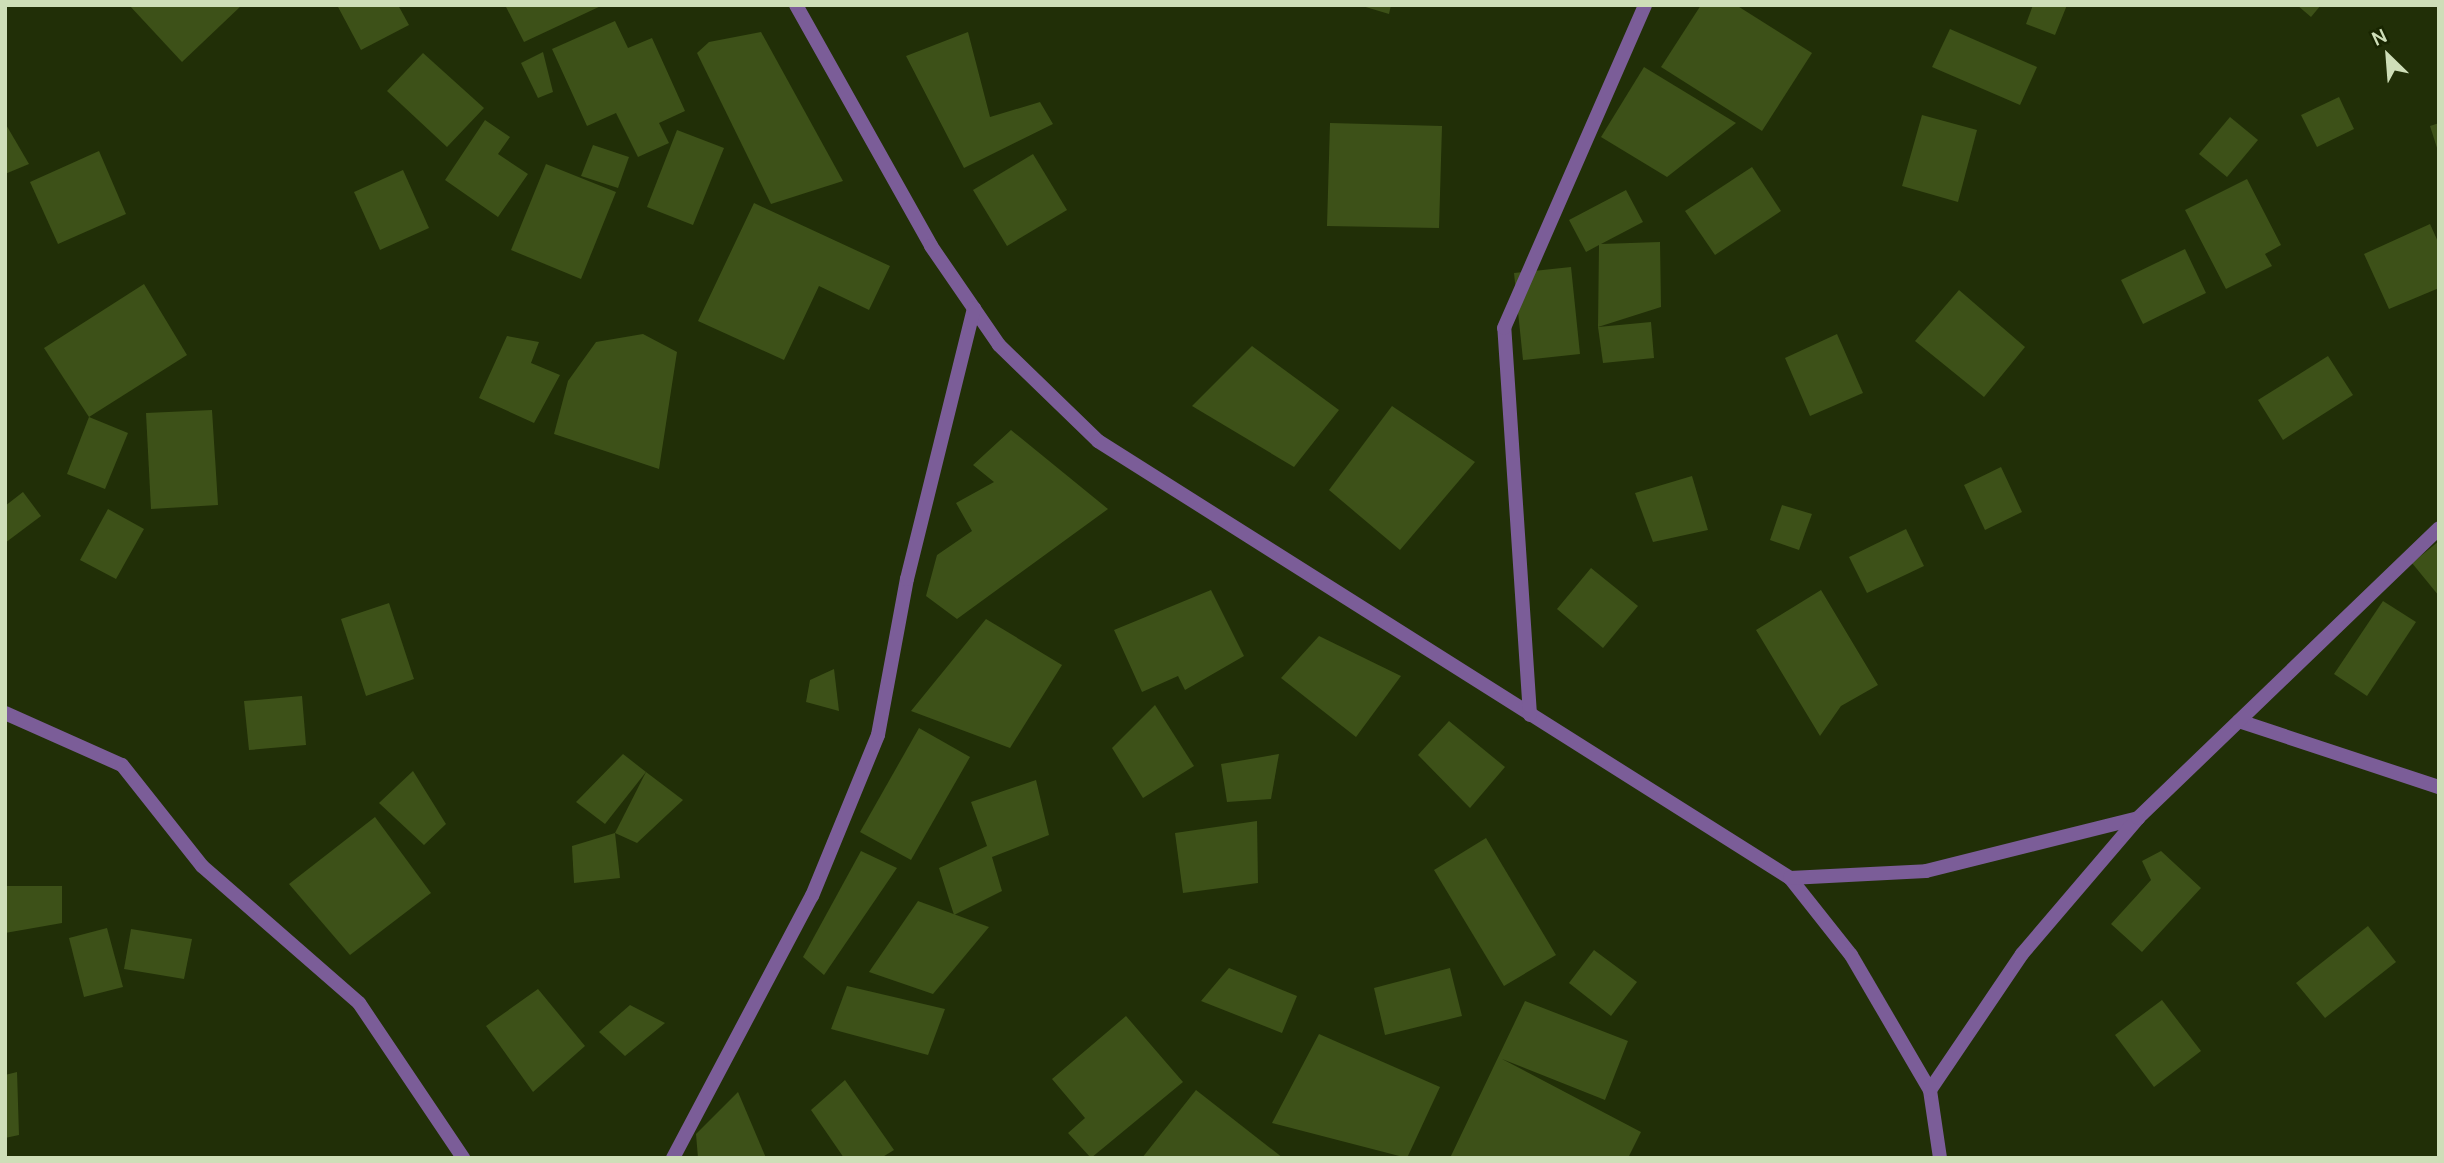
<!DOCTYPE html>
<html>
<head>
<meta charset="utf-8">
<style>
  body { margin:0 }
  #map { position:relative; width:2444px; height:1163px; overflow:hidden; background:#212f07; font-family:Manrope,sans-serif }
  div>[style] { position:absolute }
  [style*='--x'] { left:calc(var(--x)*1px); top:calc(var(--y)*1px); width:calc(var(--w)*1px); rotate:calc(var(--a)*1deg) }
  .building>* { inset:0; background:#3d5118 }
  .minor>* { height:14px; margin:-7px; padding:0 7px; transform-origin:7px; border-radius:7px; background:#7b5d98 }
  span { translate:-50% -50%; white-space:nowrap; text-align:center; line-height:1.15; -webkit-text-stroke:5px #182500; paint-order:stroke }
  .frame { position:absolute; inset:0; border:7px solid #cedeb8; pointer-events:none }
  .north { position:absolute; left:2353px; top:21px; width:70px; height:70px; -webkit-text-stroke:5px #182500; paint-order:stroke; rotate:335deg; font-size:19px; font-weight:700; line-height:28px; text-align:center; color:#cedeb8 }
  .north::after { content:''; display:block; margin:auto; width:24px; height:32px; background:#cedeb8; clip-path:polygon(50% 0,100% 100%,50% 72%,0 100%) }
</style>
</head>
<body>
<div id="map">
  <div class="building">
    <div style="clip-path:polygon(129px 5px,242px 5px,182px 62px)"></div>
    <div style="clip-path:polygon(337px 5px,398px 5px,409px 25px,361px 50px)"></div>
    <div style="clip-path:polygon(505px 5px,603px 5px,524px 42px)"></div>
    <div style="clip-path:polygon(1359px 5px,1391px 5px,1389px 14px)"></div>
    <div style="clip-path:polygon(1701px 5px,1736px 5px,1812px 53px,1762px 131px,1661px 67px)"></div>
    <div style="clip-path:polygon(2033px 5px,2067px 5px,2055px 35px,2026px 24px)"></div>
    <div style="clip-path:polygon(2297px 5px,2321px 5px,2311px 17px)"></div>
    <div style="clip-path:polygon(615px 21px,628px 48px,652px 38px,685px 111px,659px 123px,669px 143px,638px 157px,616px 113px,587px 126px,552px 49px)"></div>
    <div style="clip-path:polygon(1950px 29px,2037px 67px,2020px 105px,1932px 67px)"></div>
    <div style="clip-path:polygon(761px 32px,843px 181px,771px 204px,697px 53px,709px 42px)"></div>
    <div style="clip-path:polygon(968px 32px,990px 117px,1040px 102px,1053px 124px,964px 168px,906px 56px)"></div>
    <div style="clip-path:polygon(543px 52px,553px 92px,538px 98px,521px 63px)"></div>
    <div style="clip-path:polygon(423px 53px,484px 108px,447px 147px,387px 91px)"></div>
    <div style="clip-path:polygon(1644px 67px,1736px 123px,1667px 177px,1601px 137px)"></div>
    <div style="clip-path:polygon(2339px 97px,2354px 129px,2317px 147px,2301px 115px)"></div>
    <div style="clip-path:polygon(1922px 115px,1977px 130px,1958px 202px,1902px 186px)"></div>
    <div style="clip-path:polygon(2230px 117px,2258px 140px,2227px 177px,2199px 154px)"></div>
    <div style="clip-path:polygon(485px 120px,510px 137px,498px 154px,528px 174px,498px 217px,445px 180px)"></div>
    <div style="clip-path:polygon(5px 123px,29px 164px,5px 174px)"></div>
    <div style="clip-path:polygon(1330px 123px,1442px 126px,1439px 228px,1327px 226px)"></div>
    <div style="clip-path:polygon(2439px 123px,2439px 150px,2438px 151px,2430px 126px)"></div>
    <div style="clip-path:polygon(677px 130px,724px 148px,693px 225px,647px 207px)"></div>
    <div style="clip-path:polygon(593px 145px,629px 157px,618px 188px,581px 176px)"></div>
    <div style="clip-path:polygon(99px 151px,126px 214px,58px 244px,30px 182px)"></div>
    <div style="clip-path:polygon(1033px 154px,1067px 210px,1007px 246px,973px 190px)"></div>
    <div style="clip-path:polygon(546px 164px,616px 192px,581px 279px,511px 250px)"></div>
    <div style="clip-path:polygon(1752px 167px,1781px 211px,1715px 255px,1685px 211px)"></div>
    <div style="clip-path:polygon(403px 170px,429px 228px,380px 250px,354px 192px)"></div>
    <div style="clip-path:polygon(2247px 179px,2281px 245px,2265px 254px,2272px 266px,2226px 289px,2185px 210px)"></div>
    <div style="clip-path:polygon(1626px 190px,1643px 222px,1601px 244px,1660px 242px,1661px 307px,1598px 327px,1599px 245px,1586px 252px,1569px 220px)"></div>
    <div style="clip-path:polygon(754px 203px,890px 266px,869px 310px,819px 286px,784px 360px,698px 321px)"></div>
    <div style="clip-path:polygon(2430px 224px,2439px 244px,2439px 288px,2389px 309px,2364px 254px)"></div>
    <div style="clip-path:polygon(2185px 249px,2206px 293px,2143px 324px,2121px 280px)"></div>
    <div style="clip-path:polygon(1571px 267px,1580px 354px,1523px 360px,1514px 273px)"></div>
    <div style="clip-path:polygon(144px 284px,187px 355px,89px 417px,44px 348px)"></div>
    <div style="clip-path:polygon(1959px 290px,2025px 347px,1984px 397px,1915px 341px)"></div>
    <div style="clip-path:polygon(1651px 322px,1654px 358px,1603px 363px,1598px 327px)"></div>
    <div style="clip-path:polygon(643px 334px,677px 352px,659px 469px,554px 434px,568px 381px,596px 342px)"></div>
    <div style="clip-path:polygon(1837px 334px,1863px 393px,1810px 416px,1785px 358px)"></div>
    <div style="clip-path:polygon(507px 336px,539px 342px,531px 363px,560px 375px,534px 423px,479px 398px)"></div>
    <div style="clip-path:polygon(1252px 346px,1339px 410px,1294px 467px,1192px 406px)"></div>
    <div style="clip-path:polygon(2328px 356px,2353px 395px,2283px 440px,2258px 400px)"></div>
    <div style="clip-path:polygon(1392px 406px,1475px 462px,1400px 550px,1329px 490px)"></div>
    <div style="clip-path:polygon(212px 410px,218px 505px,151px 509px,146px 413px)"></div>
    <div style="clip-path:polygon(89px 417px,128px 433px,105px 489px,67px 474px)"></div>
    <div style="clip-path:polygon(1011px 430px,1108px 509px,957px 619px,926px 596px,937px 555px,972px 531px,956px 503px,994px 482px,973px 465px)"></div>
    <div style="clip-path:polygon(2001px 467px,2022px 512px,1985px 530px,1964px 485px)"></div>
    <div style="clip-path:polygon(1692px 476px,1708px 530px,1653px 542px,1635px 493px)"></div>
    <div style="clip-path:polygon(23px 492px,41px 516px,5px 543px,5px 506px)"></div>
    <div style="clip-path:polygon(1782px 505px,1812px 514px,1799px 550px,1770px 540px)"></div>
    <div style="clip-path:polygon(108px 509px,144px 529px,116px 579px,80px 560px)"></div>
    <div style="clip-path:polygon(1906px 529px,1924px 566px,1867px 593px,1849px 557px)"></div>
    <div style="clip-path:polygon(2439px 541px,2439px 596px,2412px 563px)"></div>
    <div style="clip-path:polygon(1591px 568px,1638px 606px,1603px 648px,1557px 609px)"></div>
    <div style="clip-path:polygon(1211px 590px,1244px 656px,1185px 690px,1178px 676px,1142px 692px,1114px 630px)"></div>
    <div style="clip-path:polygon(1821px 590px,1878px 685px,1841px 706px,1820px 736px,1756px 630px)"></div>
    <div style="clip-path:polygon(2383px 601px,2416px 622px,2367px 696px,2334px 674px)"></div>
    <div style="clip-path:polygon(389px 603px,414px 679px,366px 696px,341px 619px)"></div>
    <div style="clip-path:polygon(986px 619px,1062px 665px,1010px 748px,911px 711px)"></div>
    <div style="clip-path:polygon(1319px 636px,1401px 676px,1356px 737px,1281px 678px)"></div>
    <div style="clip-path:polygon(834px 669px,839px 711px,806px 702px,810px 680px)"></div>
    <div style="clip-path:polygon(302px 696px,306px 745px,249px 750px,244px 701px)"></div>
    <div style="clip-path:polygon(1155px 705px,1194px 766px,1143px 798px,1112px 748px)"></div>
    <div style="clip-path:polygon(1449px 721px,1505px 767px,1470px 808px,1418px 755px)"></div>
    <div style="clip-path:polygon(919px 728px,970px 757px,911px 860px,860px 832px)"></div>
    <div style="clip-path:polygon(623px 754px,646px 772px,605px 824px,576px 802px)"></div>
    <div style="clip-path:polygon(1279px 754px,1271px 799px,1227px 802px,1221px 764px)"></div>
    <div style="clip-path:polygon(413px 771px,446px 824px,424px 845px,379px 803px)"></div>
    <div style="clip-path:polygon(646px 772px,683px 800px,637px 843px,615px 833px)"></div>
    <div style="clip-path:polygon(1036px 780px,1049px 835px,992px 857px,1002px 891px,954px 915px,939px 868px,987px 846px,971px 802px)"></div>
    <div style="clip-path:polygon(375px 817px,431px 893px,350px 955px,289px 884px)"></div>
    <div style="clip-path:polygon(1257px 821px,1258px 883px,1183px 893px,1175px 833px)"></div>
    <div style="clip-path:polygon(615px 833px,620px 878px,574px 883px,572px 846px)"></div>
    <div style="clip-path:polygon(1486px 838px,1556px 955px,1504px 986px,1434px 870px)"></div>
    <div style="clip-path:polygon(861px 851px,897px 868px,824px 975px,803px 957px)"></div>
    <div style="clip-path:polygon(2161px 851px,2201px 888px,2142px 952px,2111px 924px,2151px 880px,2142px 861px)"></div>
    <div style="clip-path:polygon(5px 886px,62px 886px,62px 923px,5px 933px)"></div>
    <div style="clip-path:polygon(918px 901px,989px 927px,933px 994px,869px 972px)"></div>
    <div style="clip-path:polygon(2368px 926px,2396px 962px,2325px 1018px,2296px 983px)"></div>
    <div style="clip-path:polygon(107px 928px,123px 987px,84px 997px,69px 938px)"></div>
    <div style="clip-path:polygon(131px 929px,192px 939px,184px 979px,124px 969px)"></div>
    <div style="clip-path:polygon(1594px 950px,1637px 982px,1611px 1016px,1569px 983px)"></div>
    <div style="clip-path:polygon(1229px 968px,1297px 996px,1282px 1033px,1201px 1001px)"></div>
    <div style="clip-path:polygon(1450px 968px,1462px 1016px,1385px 1035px,1374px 988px)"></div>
    <div style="clip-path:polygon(847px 986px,945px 1009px,928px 1055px,831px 1029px)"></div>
    <div style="clip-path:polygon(538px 989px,585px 1046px,533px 1092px,486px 1026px)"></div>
    <div style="clip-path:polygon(2162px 1000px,2201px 1051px,2154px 1087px,2115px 1035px)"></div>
    <div style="clip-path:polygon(1525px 1001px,1628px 1041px,1605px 1100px,1502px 1059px,1641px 1132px,1628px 1158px,1450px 1158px)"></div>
    <div style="clip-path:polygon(630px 1005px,665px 1023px,625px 1056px,599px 1032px)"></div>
    <div style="clip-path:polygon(1126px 1016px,1183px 1082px,1091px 1158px,1068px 1133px,1085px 1118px,1052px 1079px)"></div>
    <div style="clip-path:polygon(1319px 1034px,1440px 1087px,1407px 1158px,1272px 1123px)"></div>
    <div style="clip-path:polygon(17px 1072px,19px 1135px,5px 1138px,5px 1075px)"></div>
    <div style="clip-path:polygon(845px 1080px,894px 1150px,881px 1158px,844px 1158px,811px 1110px)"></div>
    <div style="clip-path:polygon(1196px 1090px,1283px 1158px,1142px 1158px)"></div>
    <div style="clip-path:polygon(738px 1092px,766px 1158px,698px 1158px,696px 1134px)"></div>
  </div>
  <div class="minor">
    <div style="--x:796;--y:5;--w:276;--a:60.7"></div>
    <div style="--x:931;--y:246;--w:120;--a:55.5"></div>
    <div style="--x:999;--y:345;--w:138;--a:44.1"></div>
    <div style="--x:1098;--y:441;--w:818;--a:32.27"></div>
    <div style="--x:1790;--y:878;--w:98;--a:51.6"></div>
    <div style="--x:1851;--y:955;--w:156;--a:59.7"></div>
    <div style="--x:5;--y:713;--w:128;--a:24"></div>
    <div style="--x:122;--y:765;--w:129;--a:51.6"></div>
    <div style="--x:202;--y:866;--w:208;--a:41.1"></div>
    <div style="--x:359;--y:1003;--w:187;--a:56.1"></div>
    <div style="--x:1530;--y:715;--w:388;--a:-93.8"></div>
    <div style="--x:1504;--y:328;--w:352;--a:-66.4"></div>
    <div style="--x:2239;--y:721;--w:211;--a:18.3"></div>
    <div style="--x:1790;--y:878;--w:136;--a:-2.9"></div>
    <div style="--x:1926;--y:871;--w:219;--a:-14"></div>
    <div style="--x:673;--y:1158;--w:297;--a:-62.1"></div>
    <div style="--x:812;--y:896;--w:174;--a:-67.7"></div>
    <div style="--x:878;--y:735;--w:159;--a:-79.5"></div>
    <div style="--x:907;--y:579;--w:279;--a:-76.1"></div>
    <div style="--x:1940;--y:1158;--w:69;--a:-98.4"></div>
    <div style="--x:1930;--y:1090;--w:164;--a:-55.9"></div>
    <div style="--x:2022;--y:954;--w:179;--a:-49.5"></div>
    <div style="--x:2138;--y:818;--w:418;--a:-43.9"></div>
  </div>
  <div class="frame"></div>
  <div class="north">N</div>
</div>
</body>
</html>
